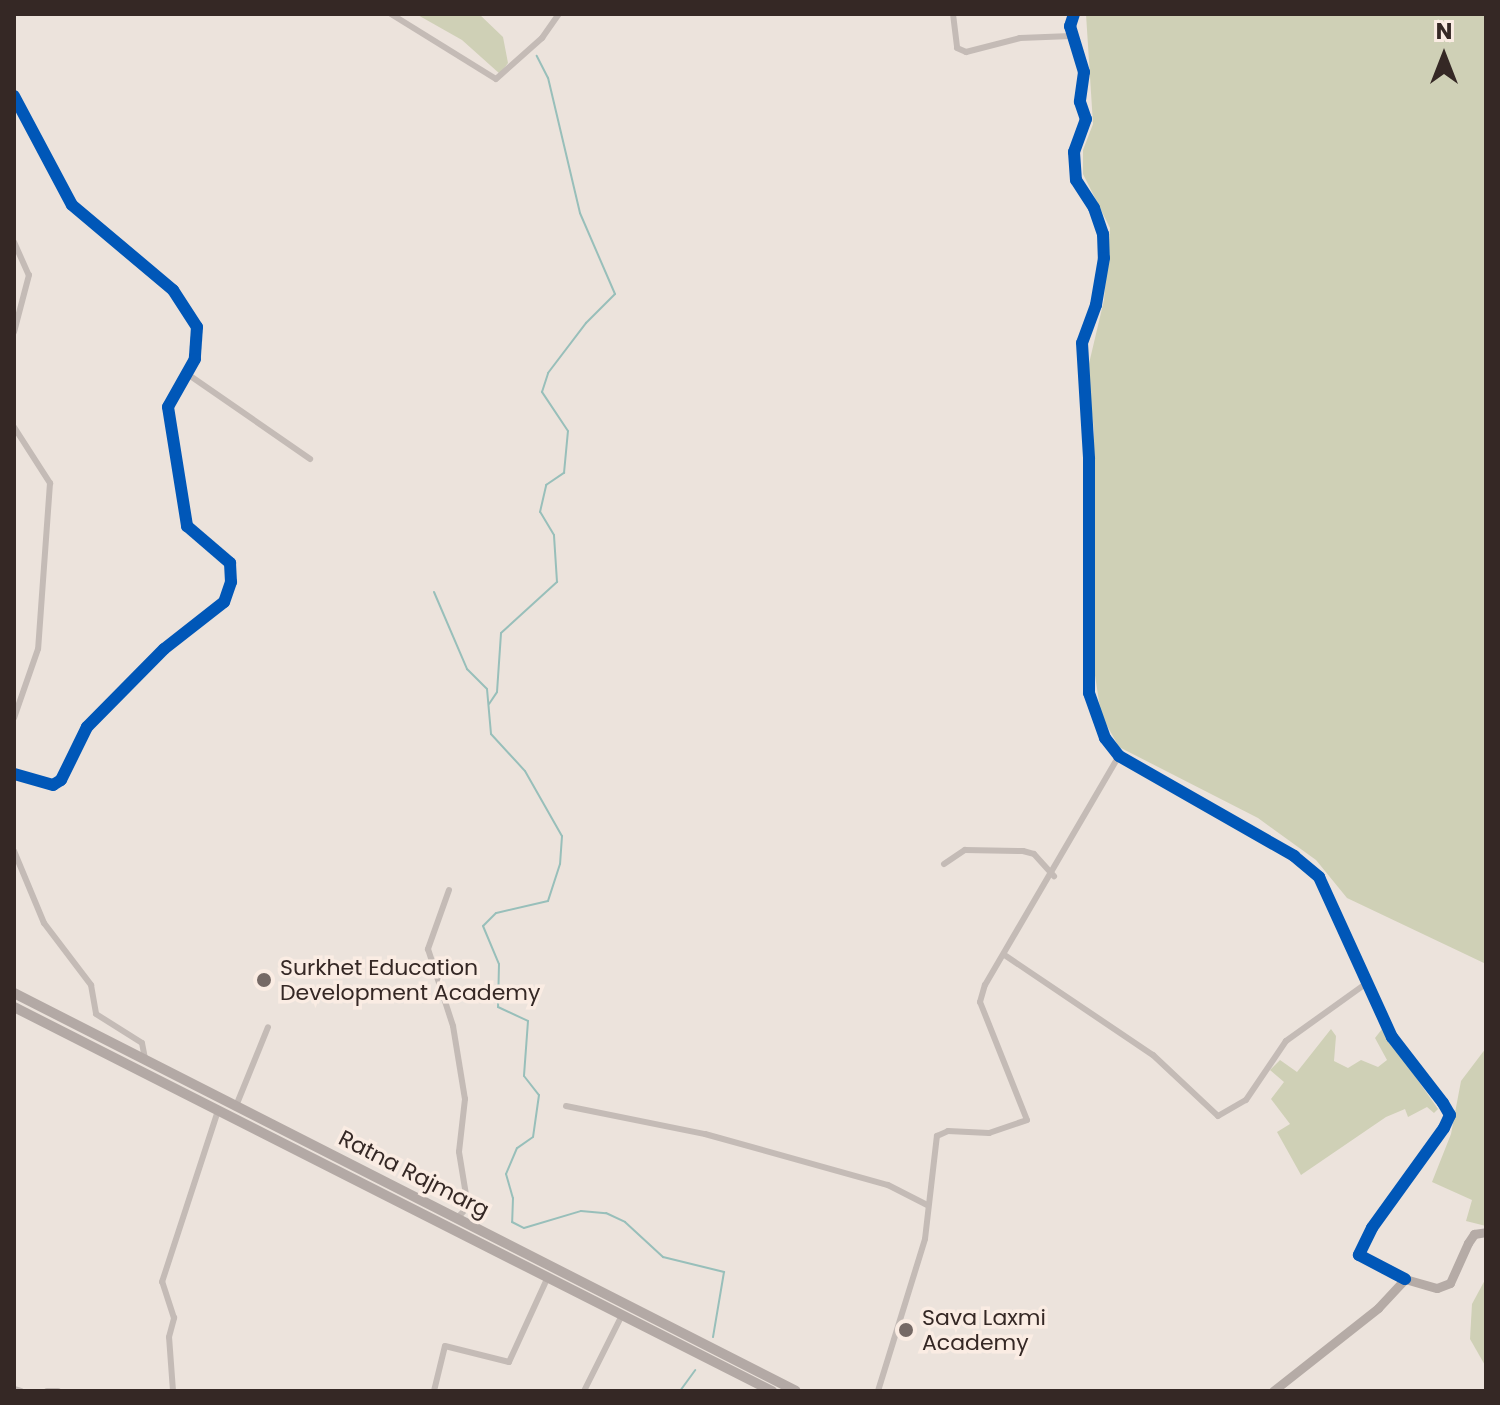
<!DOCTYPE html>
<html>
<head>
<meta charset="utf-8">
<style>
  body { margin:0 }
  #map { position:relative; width:1500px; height:1405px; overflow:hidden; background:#ece3dc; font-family:Poppins,sans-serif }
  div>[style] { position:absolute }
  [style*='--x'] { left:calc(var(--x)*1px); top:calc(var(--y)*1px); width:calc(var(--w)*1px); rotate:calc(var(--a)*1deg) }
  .green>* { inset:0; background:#cfd0b6 }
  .stream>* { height:2px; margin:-1px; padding:0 1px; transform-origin:1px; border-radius:1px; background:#98bfba }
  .street>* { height:6px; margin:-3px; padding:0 3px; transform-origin:3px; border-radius:3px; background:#c4bbb6 }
  .secondary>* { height:9px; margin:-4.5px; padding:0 4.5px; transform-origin:4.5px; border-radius:4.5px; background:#b5aba6 }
  .primary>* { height:10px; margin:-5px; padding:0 5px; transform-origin:5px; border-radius:5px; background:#b3a9a5 }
  .cycleway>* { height:12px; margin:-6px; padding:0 6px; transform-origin:6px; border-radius:6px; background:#0057b8 }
  .dots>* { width:22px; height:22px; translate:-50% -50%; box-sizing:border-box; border:4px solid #faece3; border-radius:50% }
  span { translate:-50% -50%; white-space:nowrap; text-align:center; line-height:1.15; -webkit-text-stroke:7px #faece3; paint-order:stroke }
  .poi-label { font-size:22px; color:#352825 }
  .left { translate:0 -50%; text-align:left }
  .street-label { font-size:22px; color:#352825 }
  .frame { position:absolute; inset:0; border:16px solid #352825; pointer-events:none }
  .north { position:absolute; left:1404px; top:16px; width:80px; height:80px; -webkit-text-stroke:6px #faece3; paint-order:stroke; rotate:0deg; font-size:22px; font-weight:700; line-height:32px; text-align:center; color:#352825 }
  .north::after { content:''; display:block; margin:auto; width:28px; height:36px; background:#352825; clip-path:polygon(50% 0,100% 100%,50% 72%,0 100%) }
</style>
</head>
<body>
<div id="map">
  <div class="green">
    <div style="clip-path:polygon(416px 14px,479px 14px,503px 37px,508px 63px,500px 74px,462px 40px)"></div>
    <div style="clip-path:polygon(1086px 14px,1486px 14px,1486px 964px,1347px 898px,1316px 860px,1258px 818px,1119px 747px,1101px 715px,1093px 662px,1094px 430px,1087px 372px,1104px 300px,1110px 228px,1083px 174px,1083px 150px,1093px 124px)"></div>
    <div style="clip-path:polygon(1331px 1029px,1336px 1036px,1334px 1061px,1348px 1068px,1361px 1060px,1378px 1067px,1387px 1060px,1375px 1038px,1382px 1029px,1438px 1109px,1434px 1113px,1427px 1107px,1408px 1117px,1405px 1109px,1386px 1117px,1301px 1175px,1277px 1132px,1290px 1124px,1271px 1099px,1284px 1082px,1270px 1070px,1280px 1060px,1297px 1072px)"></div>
    <div style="clip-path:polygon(1486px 1048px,1486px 1226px,1466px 1221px,1472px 1200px,1432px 1182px,1451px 1134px,1461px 1081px)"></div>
    <div style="clip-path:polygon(1486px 1278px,1486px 1367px,1470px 1339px,1472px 1304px)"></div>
  </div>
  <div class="stream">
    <div style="--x:434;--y:592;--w:84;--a:66.8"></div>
    <div style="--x:467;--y:669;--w:28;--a:45"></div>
    <div style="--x:487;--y:689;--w:45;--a:84.9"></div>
    <div style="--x:491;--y:734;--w:50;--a:47.4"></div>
    <div style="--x:525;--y:771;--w:75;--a:60.4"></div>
    <div style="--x:562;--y:836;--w:28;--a:94"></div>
    <div style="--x:560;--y:864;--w:39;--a:108"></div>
    <div style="--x:548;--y:901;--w:53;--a:167"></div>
    <div style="--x:496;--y:913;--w:18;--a:135"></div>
    <div style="--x:483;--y:926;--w:41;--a:67.2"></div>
    <div style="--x:499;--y:964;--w:43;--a:91.3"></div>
    <div style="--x:498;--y:1007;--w:33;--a:25"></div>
    <div style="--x:528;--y:1021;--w:55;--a:94.2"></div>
    <div style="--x:524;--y:1076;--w:24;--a:52"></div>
    <div style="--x:539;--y:1095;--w:42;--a:98.1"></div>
    <div style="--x:533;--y:1137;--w:19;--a:145"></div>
    <div style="--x:517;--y:1148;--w:28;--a:113"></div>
    <div style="--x:506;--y:1174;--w:25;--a:74"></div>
    <div style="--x:513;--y:1198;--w:24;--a:92"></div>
    <div style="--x:512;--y:1222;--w:13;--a:27"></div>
    <div style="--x:524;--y:1228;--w:59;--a:-16.6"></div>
    <div style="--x:581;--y:1211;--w:25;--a:5"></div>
    <div style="--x:606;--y:1213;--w:21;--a:25"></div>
    <div style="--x:625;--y:1222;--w:52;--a:42.6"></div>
    <div style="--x:663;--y:1257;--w:63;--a:13.8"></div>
    <div style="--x:724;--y:1272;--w:66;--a:99.6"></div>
    <div style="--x:489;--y:704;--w:14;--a:-56"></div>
    <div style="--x:497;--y:692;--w:59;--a:-86.1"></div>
    <div style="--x:501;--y:633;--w:76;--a:-42.3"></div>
    <div style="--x:557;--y:582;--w:47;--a:-93.7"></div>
    <div style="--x:554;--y:535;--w:27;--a:-121"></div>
    <div style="--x:540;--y:512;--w:28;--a:-77"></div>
    <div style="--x:546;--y:485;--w:22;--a:-34"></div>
    <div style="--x:564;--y:473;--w:42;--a:-84.6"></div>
    <div style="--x:568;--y:431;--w:47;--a:-123.7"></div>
    <div style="--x:542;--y:392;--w:20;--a:-72"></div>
    <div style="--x:548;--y:373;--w:63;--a:-52.8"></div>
    <div style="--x:586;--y:323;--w:41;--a:-45"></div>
    <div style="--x:615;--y:294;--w:88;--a:-113.4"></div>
    <div style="--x:580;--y:213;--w:139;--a:-103.3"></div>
    <div style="--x:548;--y:78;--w:25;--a:-117"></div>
    <div style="--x:680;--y:1391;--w:26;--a:-54"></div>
  </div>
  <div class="street">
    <div style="--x:391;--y:14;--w:123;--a:31.8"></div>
    <div style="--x:496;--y:79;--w:62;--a:-41.7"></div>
    <div style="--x:542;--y:38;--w:29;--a:-55"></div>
    <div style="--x:953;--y:14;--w:34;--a:83"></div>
    <div style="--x:957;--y:48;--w:10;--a:24"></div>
    <div style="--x:966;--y:52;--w:56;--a:-14.5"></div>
    <div style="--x:1020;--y:38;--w:51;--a:-2.2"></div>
    <div style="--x:1074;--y:14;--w:13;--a:108"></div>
    <div style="--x:1070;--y:26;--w:48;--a:73.1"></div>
    <div style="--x:1084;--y:72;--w:30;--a:98"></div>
    <div style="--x:1080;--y:102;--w:18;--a:71"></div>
    <div style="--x:1086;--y:119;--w:35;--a:110"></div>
    <div style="--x:1074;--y:152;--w:28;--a:86"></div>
    <div style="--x:1076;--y:180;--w:33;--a:57"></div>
    <div style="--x:1094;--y:208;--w:28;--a:71"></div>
    <div style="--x:1103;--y:234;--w:24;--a:88"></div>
    <div style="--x:1104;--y:258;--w:48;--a:99.7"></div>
    <div style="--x:1096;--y:305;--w:40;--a:110.2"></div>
    <div style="--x:1082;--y:343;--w:116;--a:86.5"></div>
    <div style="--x:1089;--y:459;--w:234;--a:90"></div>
    <div style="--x:1089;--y:693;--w:48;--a:70.4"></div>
    <div style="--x:1105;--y:738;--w:23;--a:52"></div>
    <div style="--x:1119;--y:756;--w:202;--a:29.7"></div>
    <div style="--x:1294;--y:856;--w:33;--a:40"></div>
    <div style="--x:1319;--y:877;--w:176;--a:65.5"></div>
    <div style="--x:1392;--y:1037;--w:83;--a:52.3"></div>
    <div style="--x:1443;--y:1103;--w:14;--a:60"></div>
    <div style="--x:1450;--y:1115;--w:14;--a:115"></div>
    <div style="--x:1444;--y:1128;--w:123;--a:125.8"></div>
    <div style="--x:1372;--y:1228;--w:30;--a:116"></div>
    <div style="--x:1359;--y:1255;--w:52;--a:27.6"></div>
    <div style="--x:14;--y:96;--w:123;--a:62"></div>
    <div style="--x:72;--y:205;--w:132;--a:40.1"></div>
    <div style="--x:173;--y:290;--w:44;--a:57"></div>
    <div style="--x:197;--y:327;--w:32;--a:94"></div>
    <div style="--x:195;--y:359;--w:55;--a:119.4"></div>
    <div style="--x:168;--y:407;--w:121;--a:80.9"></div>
    <div style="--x:187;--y:526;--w:57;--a:40.7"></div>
    <div style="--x:230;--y:563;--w:19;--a:87"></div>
    <div style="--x:231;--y:582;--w:21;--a:109"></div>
    <div style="--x:224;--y:602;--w:76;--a:141.9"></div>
    <div style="--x:164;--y:649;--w:110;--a:134.6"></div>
    <div style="--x:87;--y:727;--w:59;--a:116.1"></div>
    <div style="--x:61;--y:780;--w:9;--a:148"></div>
    <div style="--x:53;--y:785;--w:41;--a:-164.2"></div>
    <div style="--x:14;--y:242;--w:36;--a:66"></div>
    <div style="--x:29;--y:275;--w:59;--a:104.7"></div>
    <div style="--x:186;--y:373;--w:151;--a:34.7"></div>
    <div style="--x:14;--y:427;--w:67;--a:57.3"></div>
    <div style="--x:50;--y:483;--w:166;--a:94.1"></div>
    <div style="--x:38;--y:649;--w:73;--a:109.2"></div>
    <div style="--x:14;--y:851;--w:78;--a:67.4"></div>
    <div style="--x:44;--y:923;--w:78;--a:52.8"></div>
    <div style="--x:91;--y:985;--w:29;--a:80"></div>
    <div style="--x:96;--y:1014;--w:54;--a:32.2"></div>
    <div style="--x:142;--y:1043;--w:16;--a:79"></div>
    <div style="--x:944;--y:864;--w:25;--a:-34"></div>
    <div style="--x:965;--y:850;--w:58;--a:1"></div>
    <div style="--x:1023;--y:851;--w:11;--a:15"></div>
    <div style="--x:1034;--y:854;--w:30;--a:48"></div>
    <div style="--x:449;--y:890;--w:63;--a:109.6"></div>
    <div style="--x:428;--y:949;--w:81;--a:72"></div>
    <div style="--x:453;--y:1026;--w:74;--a:80.7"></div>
    <div style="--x:465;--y:1099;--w:53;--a:96.5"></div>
    <div style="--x:459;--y:1152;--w:56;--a:80.7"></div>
    <div style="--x:468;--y:1207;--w:16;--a:135"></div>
    <div style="--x:1006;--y:956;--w:177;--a:34"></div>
    <div style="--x:1153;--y:1055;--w:89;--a:43.2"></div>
    <div style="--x:1218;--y:1116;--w:32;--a:-30"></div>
    <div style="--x:1246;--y:1100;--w:71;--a:-55.9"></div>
    <div style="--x:1286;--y:1041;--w:101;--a:-35.7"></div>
    <div style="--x:236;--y:1106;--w:85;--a:-67.9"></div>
    <div style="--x:566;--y:1106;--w:142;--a:11.4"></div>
    <div style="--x:705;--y:1134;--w:190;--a:15.6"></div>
    <div style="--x:888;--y:1185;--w:44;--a:27.1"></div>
    <div style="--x:14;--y:1389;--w:7;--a:16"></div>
    <div style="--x:47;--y:1391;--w:11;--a:0"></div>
    <div style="--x:173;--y:1391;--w:54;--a:-94.2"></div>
    <div style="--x:169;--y:1337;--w:20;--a:-75"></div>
    <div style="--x:174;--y:1318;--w:38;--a:-108"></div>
    <div style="--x:162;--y:1282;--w:177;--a:-71.9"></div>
    <div style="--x:434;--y:1391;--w:46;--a:-76.3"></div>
    <div style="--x:445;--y:1346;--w:66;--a:14"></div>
    <div style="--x:509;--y:1362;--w:94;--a:-65.4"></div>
    <div style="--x:584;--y:1391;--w:85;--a:-63.4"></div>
    <div style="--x:878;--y:1391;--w:159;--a:-72.8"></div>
    <div style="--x:925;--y:1239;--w:104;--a:-83.4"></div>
    <div style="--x:937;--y:1136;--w:12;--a:-24"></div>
    <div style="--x:948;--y:1131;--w:41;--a:2.8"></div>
    <div style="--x:989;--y:1133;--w:40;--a:-18.9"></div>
    <div style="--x:1027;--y:1120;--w:127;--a:-111.7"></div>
    <div style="--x:980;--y:1002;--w:18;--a:-74"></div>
    <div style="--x:985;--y:985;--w:265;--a:-59.7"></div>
  </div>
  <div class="secondary">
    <div style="--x:1273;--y:1391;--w:134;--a:-38.3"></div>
    <div style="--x:1378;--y:1308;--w:40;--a:-47"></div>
    <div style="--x:1405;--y:1279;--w:33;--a:16"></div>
    <div style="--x:1437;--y:1288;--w:14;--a:-21"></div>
    <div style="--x:1450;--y:1283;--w:44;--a:-65.8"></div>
    <div style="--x:1468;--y:1243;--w:11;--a:-56"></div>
    <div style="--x:1474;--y:1234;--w:12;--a:-9"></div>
  </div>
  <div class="primary">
    <div style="--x:14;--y:993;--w:877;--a:26.97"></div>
    <div style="--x:14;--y:1007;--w:850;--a:26.87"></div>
  </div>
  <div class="cycleway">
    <div style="--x:1074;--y:14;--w:13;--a:108"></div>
    <div style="--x:1070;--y:26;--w:48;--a:73.1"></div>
    <div style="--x:1084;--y:72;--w:30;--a:98"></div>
    <div style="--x:1080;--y:102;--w:18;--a:71"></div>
    <div style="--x:1086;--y:119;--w:35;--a:110"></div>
    <div style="--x:1074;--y:152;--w:28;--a:86"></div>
    <div style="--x:1076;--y:180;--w:33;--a:57"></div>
    <div style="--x:1094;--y:208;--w:28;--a:71"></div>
    <div style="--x:1103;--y:234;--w:24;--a:88"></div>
    <div style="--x:1104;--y:258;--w:48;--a:99.7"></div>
    <div style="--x:1096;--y:305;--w:40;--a:110.2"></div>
    <div style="--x:1082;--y:343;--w:116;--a:86.5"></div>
    <div style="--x:1089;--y:459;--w:234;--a:90"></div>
    <div style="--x:1089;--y:693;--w:48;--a:70.4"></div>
    <div style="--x:1105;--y:738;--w:23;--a:52"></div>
    <div style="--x:1119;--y:756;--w:202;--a:29.7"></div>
    <div style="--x:1294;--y:856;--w:33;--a:40"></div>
    <div style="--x:1319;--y:877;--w:176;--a:65.5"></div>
    <div style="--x:1392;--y:1037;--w:83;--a:52.3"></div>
    <div style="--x:1443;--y:1103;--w:14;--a:60"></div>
    <div style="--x:1450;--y:1115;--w:14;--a:115"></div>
    <div style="--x:1444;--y:1128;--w:123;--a:125.8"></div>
    <div style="--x:1372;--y:1228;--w:30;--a:116"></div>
    <div style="--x:1359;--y:1255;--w:52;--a:27.6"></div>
    <div style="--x:14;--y:96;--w:123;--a:62"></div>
    <div style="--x:72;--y:205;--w:132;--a:40.1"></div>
    <div style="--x:173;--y:290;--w:44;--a:57"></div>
    <div style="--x:197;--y:327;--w:32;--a:94"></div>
    <div style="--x:195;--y:359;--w:55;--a:119.4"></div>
    <div style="--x:168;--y:407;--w:121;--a:80.9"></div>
    <div style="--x:187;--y:526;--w:57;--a:40.7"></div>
    <div style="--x:230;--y:563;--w:19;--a:87"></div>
    <div style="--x:231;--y:582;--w:21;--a:109"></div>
    <div style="--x:224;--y:602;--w:76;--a:141.9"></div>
    <div style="--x:164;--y:649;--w:110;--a:134.6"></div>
    <div style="--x:87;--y:727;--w:59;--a:116.1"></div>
    <div style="--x:61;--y:780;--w:9;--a:148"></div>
    <div style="--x:53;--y:785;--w:41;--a:-164.2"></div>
  </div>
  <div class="dots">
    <div style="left:264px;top:980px;background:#756965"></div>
    <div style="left:906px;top:1330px;background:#756965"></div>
  </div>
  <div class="poi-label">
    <span class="left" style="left:280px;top:980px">Surkhet Education<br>Development Academy</span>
    <span class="left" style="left:922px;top:1330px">Sava Laxmi<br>Academy</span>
  </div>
  <div class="street-label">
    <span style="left:414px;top:1174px;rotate:27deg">Ratna Rajmarg</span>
  </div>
  <div class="frame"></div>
  <div class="north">N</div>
</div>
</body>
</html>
